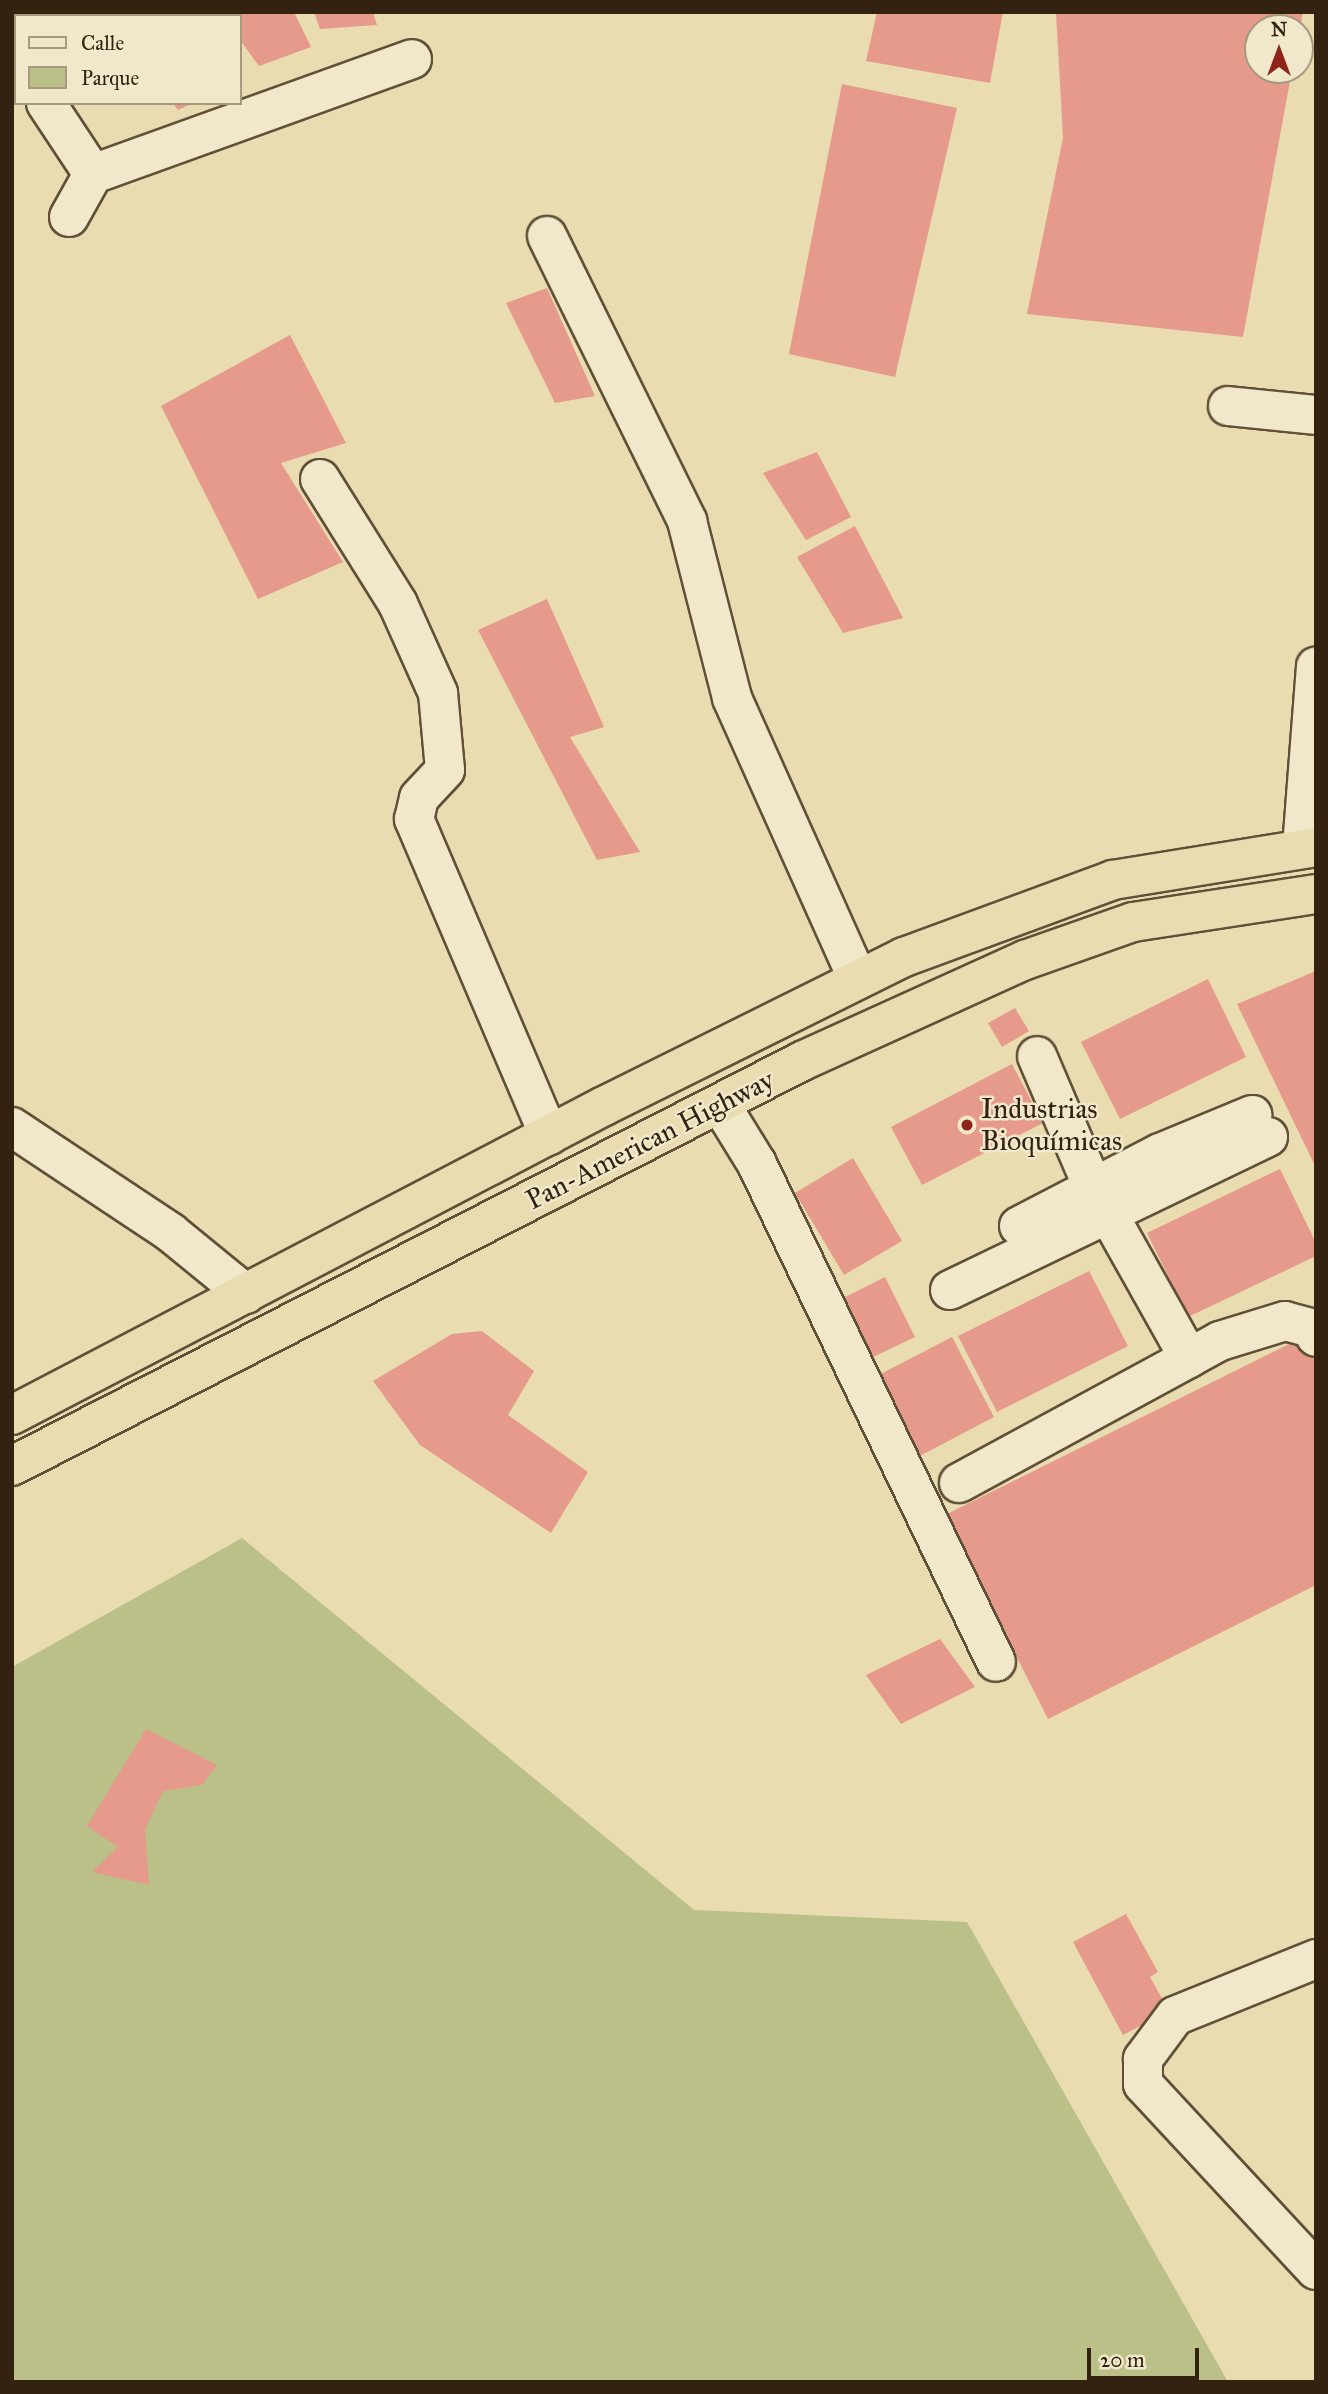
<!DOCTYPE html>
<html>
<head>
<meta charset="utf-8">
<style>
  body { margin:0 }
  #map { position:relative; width:1328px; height:2394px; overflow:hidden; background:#e9dcb0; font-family:"IM FELL Great Primer",serif }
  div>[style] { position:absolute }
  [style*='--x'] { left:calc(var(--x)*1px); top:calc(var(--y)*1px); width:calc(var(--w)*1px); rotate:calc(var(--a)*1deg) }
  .green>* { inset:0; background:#bbbf88 }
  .building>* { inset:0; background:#e69a8b }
  .roads { filter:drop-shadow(2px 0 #605037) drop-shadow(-2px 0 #605037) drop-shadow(0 2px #605037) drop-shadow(0 -2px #605037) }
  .minor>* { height:38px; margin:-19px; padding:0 19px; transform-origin:19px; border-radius:19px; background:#f1e8cc }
  .highway>* { height:38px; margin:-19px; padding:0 19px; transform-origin:19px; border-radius:19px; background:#e9dcb0 }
  .dots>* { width:19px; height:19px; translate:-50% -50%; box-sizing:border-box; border:4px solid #f1e8cc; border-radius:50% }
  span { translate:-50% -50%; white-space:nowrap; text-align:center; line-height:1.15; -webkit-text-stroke:5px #f1e8cc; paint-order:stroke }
  .poi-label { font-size:28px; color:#32220f }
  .left { translate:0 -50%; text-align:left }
  .street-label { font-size:28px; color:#32220f }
  .frame { position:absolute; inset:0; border:14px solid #32220f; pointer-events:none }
  .legend { position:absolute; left:14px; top:14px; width:228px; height:91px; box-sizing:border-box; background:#f1e8cc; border:2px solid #a59980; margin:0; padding:9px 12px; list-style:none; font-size:21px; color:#32220f }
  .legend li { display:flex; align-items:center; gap:14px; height:35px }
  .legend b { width:35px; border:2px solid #a59980 }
  .north { position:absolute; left:1244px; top:14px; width:70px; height:70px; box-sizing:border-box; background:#f1e8cc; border:2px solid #a59980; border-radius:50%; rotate:0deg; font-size:19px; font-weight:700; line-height:28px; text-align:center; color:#32220f }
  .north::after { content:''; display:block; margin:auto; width:24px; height:32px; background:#8f2418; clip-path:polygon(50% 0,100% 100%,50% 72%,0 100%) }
  .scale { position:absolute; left:1087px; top:2348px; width:112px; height:32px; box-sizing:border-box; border:4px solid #32220f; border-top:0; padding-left:9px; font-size:21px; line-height:24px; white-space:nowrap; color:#32220f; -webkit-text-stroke:5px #f1e8cc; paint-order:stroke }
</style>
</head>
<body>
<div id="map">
  <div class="green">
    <div style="clip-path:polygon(242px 1538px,694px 1910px,967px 1922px,1228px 2382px,12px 2382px,12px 1667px)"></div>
  </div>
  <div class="building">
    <div style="clip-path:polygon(197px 12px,199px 16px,164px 15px,173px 12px)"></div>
    <div style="clip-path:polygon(220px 12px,294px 12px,311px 47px,259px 66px,240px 40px,240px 16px)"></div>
    <div style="clip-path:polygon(314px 12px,373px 12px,377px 25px,320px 29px)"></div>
    <div style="clip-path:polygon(877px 12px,1003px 12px,990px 83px,866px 61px)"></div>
    <div style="clip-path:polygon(1056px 12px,1303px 12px,1300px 28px,1258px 28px,1258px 70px,1292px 70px,1243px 337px,1027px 314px,1063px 138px)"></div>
    <div style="clip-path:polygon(842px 84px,957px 108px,895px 377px,789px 354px)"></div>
    <div style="clip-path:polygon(173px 103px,193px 103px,178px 110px)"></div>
    <div style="clip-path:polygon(547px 288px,595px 396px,555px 403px,506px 303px)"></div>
    <div style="clip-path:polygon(290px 335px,346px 443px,281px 463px,343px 562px,258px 599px,161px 406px)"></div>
    <div style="clip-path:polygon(817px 452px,851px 517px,806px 540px,763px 473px)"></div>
    <div style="clip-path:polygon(855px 526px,903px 618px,843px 633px,797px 557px)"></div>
    <div style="clip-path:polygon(547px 599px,604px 727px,570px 737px,640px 852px,597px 860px,478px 630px)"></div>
    <div style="clip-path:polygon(1316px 971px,1316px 1168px,1237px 1004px)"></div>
    <div style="clip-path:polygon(1208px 979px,1246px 1057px,1120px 1119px,1081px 1042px)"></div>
    <div style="clip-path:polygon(1015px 1008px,1029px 1031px,1002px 1047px,988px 1023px)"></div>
    <div style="clip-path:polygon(1012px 1064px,1043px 1123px,922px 1185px,891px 1127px)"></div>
    <div style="clip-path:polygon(853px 1158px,902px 1241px,844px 1275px,795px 1193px)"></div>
    <div style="clip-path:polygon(1280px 1169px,1316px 1243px,1316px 1256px,1188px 1317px,1147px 1233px)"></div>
    <div style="clip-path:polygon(1089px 1271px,1128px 1346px,997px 1412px,958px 1336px)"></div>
    <div style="clip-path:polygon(885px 1277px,915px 1337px,867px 1360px,837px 1301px)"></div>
    <div style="clip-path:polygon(482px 1331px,534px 1371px,508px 1415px,588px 1472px,551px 1533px,420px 1445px,373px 1381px,452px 1334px)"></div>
    <div style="clip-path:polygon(952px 1337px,994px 1417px,916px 1458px,873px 1378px)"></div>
    <div style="clip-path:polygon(1303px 1337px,1316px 1363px,1316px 1585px,1048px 1719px,945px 1515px)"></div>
    <div style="clip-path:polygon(940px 1639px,975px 1687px,901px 1724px,866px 1675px)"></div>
    <div style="clip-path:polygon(146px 1729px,217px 1765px,202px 1785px,163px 1791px,145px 1829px,149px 1885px,92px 1872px,118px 1847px,87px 1826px)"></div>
    <div style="clip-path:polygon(1126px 1914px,1158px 1972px,1150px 1977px,1169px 2011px,1123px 2035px,1073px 1942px)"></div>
  </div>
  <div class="roads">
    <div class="minor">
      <div style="--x:12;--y:59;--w:6;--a:45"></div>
      <div style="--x:46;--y:103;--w:85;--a:56.5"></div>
      <div style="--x:69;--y:217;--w:49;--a:-60.8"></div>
      <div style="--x:93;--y:174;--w:339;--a:-19.8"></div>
      <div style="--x:547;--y:236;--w:318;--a:63.8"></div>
      <div style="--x:687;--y:521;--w:183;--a:75.7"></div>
      <div style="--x:732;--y:698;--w:307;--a:65.9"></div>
      <div style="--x:1228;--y:406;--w:88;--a:5.8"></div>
      <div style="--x:320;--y:479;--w:147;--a:58"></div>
      <div style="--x:398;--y:604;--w:98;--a:65.8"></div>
      <div style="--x:438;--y:693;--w:77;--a:84.8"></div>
      <div style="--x:445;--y:770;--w:38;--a:133"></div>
      <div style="--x:419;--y:798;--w:22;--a:103"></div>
      <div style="--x:414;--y:819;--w:344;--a:66.9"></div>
      <div style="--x:1302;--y:848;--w:182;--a:-85.6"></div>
      <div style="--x:720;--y:1104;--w:70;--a:58.3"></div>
      <div style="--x:757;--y:1164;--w:552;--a:64.36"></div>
      <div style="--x:12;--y:1127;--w:190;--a:33.6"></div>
      <div style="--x:170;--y:1232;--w:98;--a:39.2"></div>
      <div style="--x:1019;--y:1226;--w:159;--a:-27.4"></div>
      <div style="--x:1160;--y:1153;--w:100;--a:-22.4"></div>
      <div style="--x:950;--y:1290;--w:353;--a:-25.7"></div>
      <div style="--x:1189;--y:1358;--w:35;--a:-29"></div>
      <div style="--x:1220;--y:1341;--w:68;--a:-17.1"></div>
      <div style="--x:1285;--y:1321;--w:27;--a:15"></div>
      <div style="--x:1311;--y:1328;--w:10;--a:61"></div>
      <div style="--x:959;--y:1483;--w:262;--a:-28.5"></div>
      <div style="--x:1189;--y:1358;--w:198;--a:-119.3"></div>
      <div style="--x:1092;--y:1185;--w:140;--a:-113.1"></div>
      <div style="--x:1316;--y:1959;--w:152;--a:158"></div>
      <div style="--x:1175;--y:2016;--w:54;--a:126.7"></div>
      <div style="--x:1143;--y:2059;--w:25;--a:90"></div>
      <div style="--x:1143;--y:2084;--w:254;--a:47.1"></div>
    </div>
    <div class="highway">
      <div style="--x:12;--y:1415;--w:668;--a:-27.56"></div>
      <div style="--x:604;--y:1106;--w:335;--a:-26.4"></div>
      <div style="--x:904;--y:957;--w:223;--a:-20.2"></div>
      <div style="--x:1113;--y:880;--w:206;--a:-9.2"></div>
      <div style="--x:12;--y:1466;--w:888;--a:-27.14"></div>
      <div style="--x:802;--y:1061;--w:245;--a:-24.4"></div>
      <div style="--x:1025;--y:960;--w:114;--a:-19.4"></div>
      <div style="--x:1133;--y:922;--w:185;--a:-8.7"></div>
    </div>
  </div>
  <div class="dots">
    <div style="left:967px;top:1125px;background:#8f2418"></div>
  </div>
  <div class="poi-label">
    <span class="left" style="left:981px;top:1125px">Industrias<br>Bioquímicas</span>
  </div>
  <div class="street-label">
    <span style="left:650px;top:1140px;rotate:-27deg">Pan-American Highway</span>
  </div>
  <div class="frame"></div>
  <ul class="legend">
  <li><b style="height:9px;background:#f1e8cc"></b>Calle</li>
  <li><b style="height:19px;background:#bbbf88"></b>Parque</li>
  </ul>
  <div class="north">N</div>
  <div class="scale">20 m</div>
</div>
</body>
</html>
